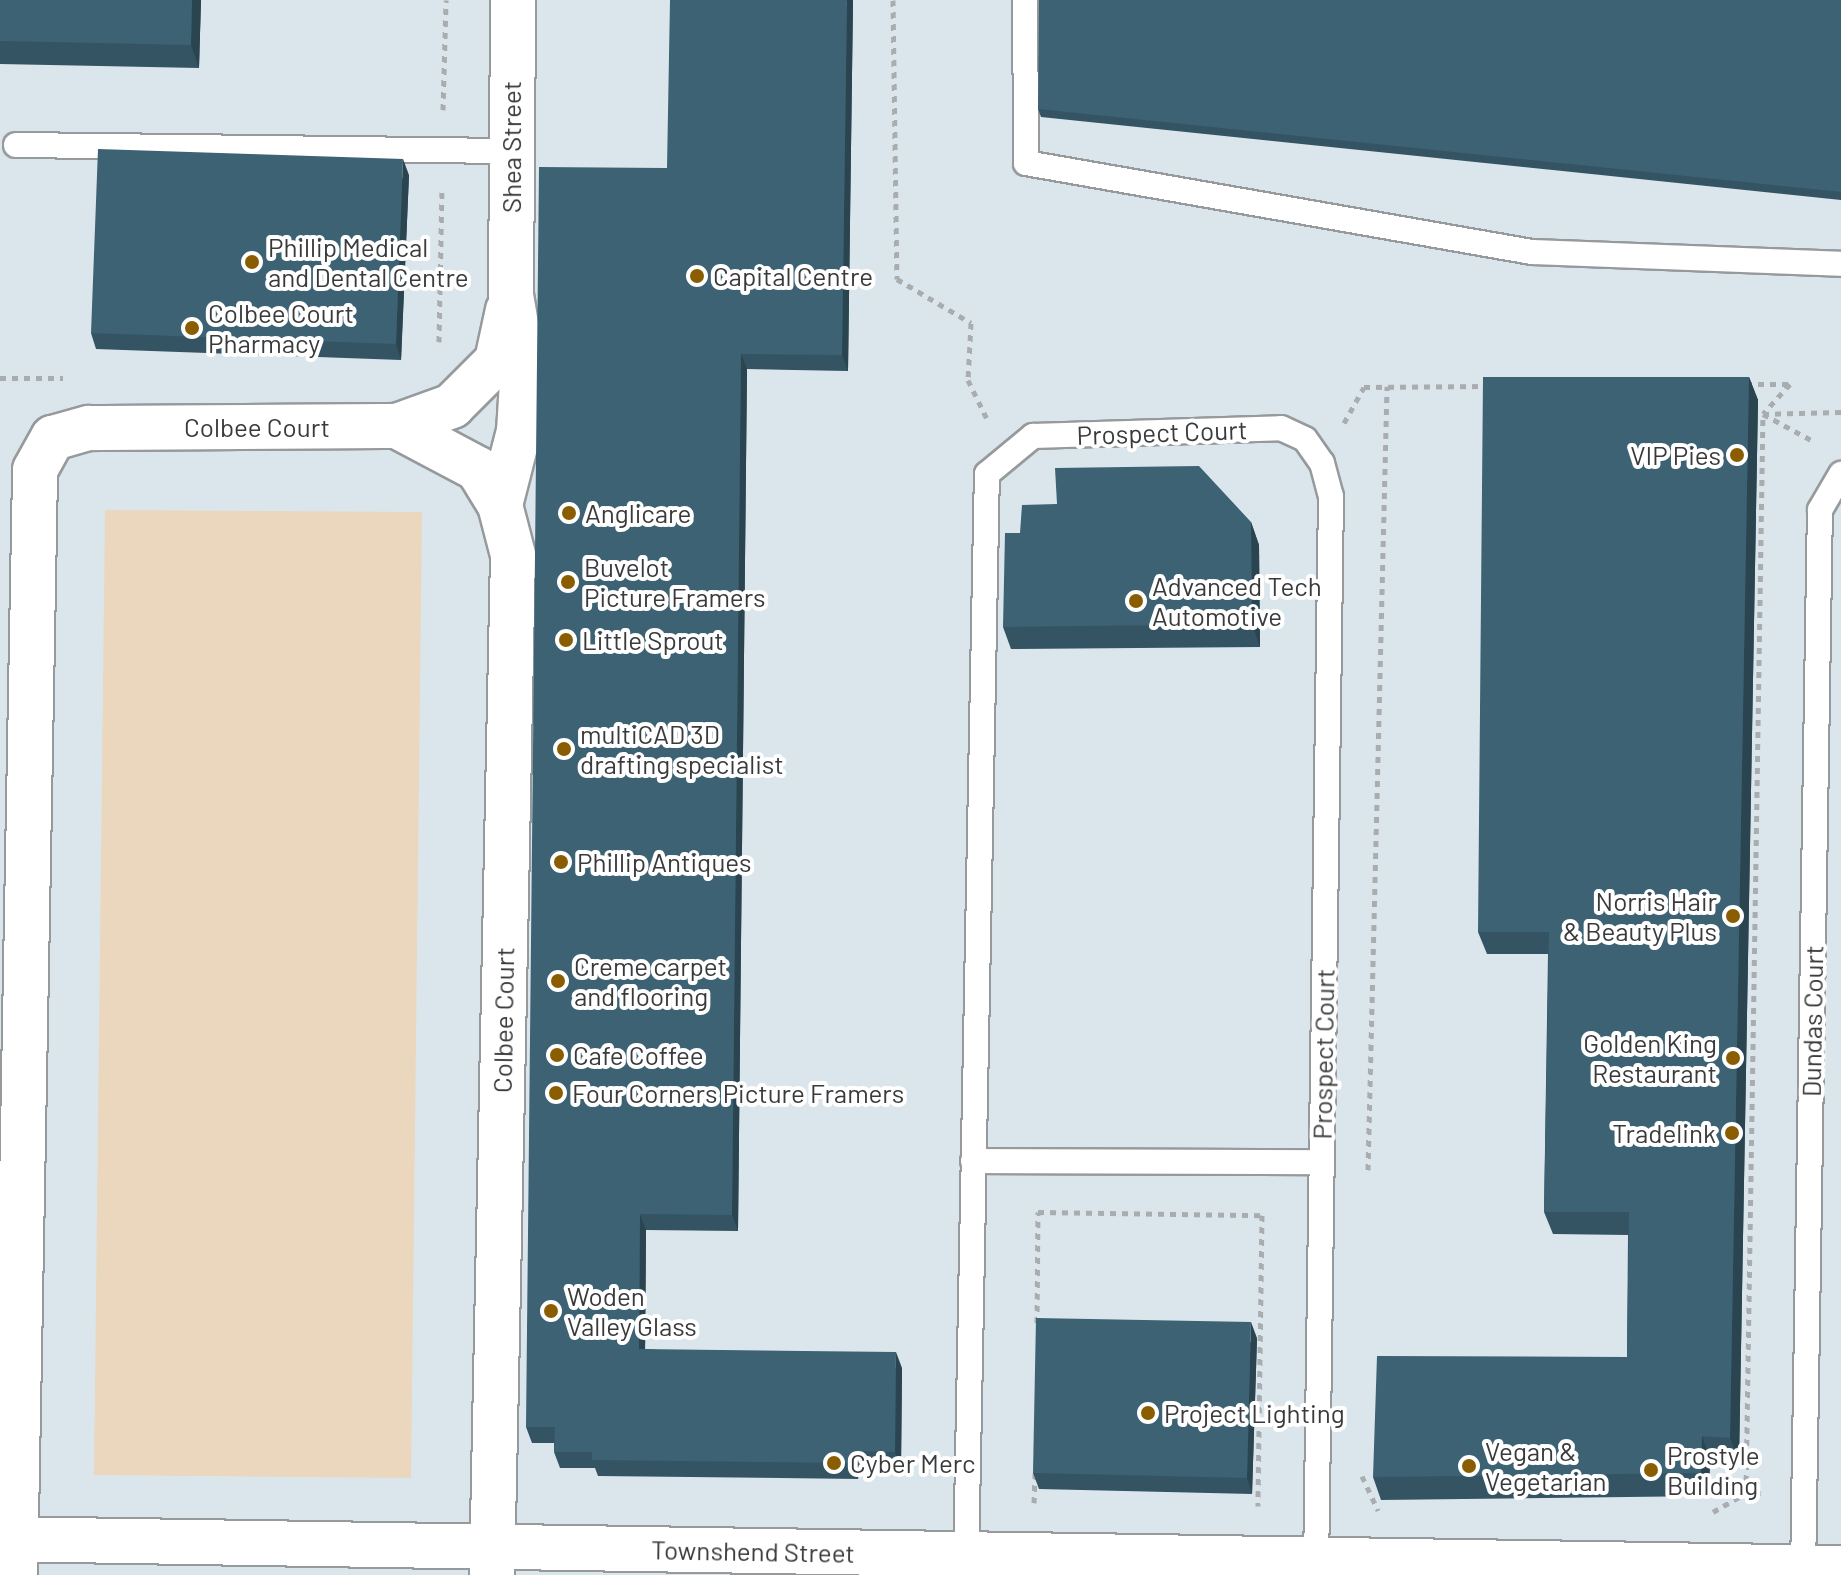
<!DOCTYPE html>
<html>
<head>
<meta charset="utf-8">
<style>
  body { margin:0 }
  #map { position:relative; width:1841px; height:1575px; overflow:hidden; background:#ecf0f2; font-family:Barlow,sans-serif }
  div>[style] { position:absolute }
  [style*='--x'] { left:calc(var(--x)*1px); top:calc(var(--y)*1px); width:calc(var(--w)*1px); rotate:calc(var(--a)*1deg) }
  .built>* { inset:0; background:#dbe6ec }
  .green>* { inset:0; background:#ead7bd }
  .path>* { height:5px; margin-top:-2.5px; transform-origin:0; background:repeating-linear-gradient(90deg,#aaadaf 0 6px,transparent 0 12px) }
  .roads { filter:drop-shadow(2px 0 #969a9c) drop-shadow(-2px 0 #969a9c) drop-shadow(0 2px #969a9c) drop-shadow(0 -2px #969a9c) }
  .service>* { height:24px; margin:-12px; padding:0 12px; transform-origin:12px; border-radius:12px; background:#fff }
  .minor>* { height:44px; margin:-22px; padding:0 22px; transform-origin:22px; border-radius:22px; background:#fff }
  .wall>* { inset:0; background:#345463 }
  .shaded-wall>* { inset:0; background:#2a4550 }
  .building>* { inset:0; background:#3c6273 }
  .dots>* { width:22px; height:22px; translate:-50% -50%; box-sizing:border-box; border:4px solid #fff; border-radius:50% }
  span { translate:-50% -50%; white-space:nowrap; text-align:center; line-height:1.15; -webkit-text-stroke:8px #fff; paint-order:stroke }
  .street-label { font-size:26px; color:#383a3b }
  .poi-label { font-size:26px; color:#383a3b }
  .left { translate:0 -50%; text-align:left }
  .right { translate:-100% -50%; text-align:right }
</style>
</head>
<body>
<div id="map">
  <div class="built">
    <div style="clip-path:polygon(0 0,1841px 0,1841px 1575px,0 1575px)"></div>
  </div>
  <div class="green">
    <div style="clip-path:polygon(105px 510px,422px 512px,411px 1478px,94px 1475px)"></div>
  </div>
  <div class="path">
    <div style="--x:893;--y:0;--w:279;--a:89.2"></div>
    <div style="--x:897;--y:279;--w:86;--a:30.7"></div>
    <div style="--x:971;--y:323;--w:57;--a:93"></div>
    <div style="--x:968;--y:380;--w:43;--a:64"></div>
    <div style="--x:443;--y:110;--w:110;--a:-88.4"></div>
    <div style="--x:439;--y:342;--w:150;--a:-88.9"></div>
    <div style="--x:0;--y:378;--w:63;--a:0"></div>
    <div style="--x:1746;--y:384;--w:44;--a:0"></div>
    <div style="--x:1790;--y:384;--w:40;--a:132"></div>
    <div style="--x:1763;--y:414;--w:59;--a:28.3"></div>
    <div style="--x:1344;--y:423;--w:41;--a:-60.9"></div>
    <div style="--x:1364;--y:387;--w:124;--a:-0.5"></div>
    <div style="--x:1368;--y:1170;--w:784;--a:-88.61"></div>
    <div style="--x:1037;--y:1323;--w:111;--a:-89.5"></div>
    <div style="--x:1038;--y:1212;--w:224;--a:0.8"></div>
    <div style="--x:1262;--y:1215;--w:291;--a:90.8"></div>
    <div style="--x:1362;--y:1476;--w:38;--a:65"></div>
    <div style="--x:1746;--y:1493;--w:1079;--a:-89.1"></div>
    <div style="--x:1763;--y:414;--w:78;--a:-1.5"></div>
    <div style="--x:1034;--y:1503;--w:30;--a:-88"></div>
    <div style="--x:1713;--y:1512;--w:38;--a:-30"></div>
    <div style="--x:1746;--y:1493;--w:15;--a:0"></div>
  </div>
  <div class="roads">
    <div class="service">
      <div style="--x:1025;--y:0;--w:163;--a:89.6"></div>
      <div style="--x:1026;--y:163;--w:514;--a:9.98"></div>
      <div style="--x:1532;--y:252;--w:309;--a:2.2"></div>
      <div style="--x:16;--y:145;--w:495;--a:0.7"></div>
      <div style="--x:973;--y:1161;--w:349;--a:0.2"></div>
      <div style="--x:966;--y:1563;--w:1089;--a:-88.9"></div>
      <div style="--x:987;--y:474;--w:60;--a:-39.6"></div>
      <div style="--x:1033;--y:436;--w:248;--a:-1.8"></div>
      <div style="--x:1281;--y:428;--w:26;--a:25"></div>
      <div style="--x:1305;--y:439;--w:29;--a:55"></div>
      <div style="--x:1322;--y:463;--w:34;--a:75"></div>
      <div style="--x:1331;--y:496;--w:1073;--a:90.8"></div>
      <div style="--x:1803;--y:1575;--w:1065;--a:-89.09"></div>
      <div style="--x:1820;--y:510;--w:42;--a:-59.7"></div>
    </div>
    <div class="minor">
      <div style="--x:397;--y:426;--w:59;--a:-20"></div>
      <div style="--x:452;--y:406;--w:64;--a:-45"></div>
      <div style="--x:497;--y:361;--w:52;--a:-77.8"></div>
      <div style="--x:500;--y:505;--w:76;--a:-75.6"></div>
      <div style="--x:519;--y:431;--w:65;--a:-86.5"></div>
      <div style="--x:523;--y:366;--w:72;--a:-99.6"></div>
      <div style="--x:511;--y:295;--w:295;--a:-89.6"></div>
      <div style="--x:0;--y:1539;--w:1841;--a:0.9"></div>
      <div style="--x:15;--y:1575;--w:1105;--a:-88.96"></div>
      <div style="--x:35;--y:470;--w:37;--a:-61"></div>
      <div style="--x:53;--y:438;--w:37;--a:-16"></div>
      <div style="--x:89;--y:428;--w:308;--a:-0.4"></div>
      <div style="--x:397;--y:426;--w:92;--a:28"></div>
      <div style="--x:478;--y:469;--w:42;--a:58.6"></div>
      <div style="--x:500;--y:505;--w:52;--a:75.4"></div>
      <div style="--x:513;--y:555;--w:1020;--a:91.18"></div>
    </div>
  </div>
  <div class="wall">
    <div style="clip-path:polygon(0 0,201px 0,199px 68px,0 64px)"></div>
    <div style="clip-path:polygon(853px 0,848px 371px,747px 369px,738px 1231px,646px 1230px,645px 1349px,902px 1368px,901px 1468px,859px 1467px,858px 1479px,598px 1476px,595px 1468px,560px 1468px,554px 1452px,554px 1443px,532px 1443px,526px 1427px,667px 168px)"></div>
    <div style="clip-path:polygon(1841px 0,1841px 200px,1041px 117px,1038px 109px)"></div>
    <div style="clip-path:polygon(409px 175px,401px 360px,96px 349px,91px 333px)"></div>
    <div style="clip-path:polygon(1749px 377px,1758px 400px,1739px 1461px,1710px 1459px,1709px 1496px,1381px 1500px,1373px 1477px,1627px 1357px,1628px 1235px,1553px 1234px,1544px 1212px,1548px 954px,1487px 954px,1478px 932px)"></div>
    <div style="clip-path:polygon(1251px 522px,1259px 545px,1260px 647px,1011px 649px,1003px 627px,1020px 533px)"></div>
    <div style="clip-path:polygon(1257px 1338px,1252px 1494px,1039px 1489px,1033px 1473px)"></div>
  </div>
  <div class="shaded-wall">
    <div style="clip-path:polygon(192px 0,201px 0,199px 68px,191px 45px)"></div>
    <div style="clip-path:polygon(847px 0,853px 0,848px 371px,842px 355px)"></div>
    <div style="clip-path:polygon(403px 159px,409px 175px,401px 360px,396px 344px)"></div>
    <div style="clip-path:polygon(741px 354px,747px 369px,738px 1231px,732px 1215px)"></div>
    <div style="clip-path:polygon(1749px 377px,1758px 400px,1739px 1461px,1730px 1438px)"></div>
    <div style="clip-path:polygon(1251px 522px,1259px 545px,1260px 647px,1252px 624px)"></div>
    <div style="clip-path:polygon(640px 1214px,646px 1230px,645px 1365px,639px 1349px)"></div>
    <div style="clip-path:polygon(1251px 1322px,1257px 1338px,1252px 1494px,1247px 1478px)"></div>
    <div style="clip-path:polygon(896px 1352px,902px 1368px,901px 1468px,895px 1452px)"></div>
    <div style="clip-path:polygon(1702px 1436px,1710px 1459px,1709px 1496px,1701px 1473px)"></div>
    <div style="clip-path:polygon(853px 1451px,859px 1467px,858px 1479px,852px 1463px)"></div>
  </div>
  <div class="building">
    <div style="clip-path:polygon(0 0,192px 0,191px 45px,0 41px)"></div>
    <div style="clip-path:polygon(670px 0,847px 0,842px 355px,741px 354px,732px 1215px,640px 1214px,639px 1349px,896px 1352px,895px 1452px,853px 1451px,852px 1463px,592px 1460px,592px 1452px,554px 1452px,555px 1427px,526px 1427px,539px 167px,667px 168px)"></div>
    <div style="clip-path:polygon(1039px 0,1841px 0,1841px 192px,1038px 109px)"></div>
    <div style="clip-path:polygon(98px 149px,403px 159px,396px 344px,91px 333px)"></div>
    <div style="clip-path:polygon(1483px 377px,1749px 377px,1730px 1438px,1702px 1436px,1701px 1473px,1373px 1477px,1377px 1356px,1627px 1357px,1629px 1212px,1544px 1212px,1549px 932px,1478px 932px)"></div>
    <div style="clip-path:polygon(1199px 466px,1251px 522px,1252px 624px,1003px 627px,1005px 533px,1020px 533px,1022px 505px,1057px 504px,1055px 468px)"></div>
    <div style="clip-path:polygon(1036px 1318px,1251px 1322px,1247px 1478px,1033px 1473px)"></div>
  </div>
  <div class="dots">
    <div style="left:252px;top:262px;background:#8a5d00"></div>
    <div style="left:697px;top:276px;background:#8a5d00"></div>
    <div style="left:192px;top:328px;background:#8a5d00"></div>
    <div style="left:1737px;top:455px;background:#8a5d00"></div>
    <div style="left:569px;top:513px;background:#8a5d00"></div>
    <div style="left:568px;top:582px;background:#8a5d00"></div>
    <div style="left:1136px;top:601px;background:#8a5d00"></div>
    <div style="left:566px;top:640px;background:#8a5d00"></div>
    <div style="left:564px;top:749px;background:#8a5d00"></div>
    <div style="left:561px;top:862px;background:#8a5d00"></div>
    <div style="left:1733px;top:916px;background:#8a5d00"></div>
    <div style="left:558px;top:981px;background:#8a5d00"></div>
    <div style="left:557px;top:1055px;background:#8a5d00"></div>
    <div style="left:1733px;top:1058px;background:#8a5d00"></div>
    <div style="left:556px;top:1093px;background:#8a5d00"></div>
    <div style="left:1732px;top:1133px;background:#8a5d00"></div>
    <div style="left:551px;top:1311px;background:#8a5d00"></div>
    <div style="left:1148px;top:1413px;background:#8a5d00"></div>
    <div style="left:834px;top:1463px;background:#8a5d00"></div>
    <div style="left:1469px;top:1466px;background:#8a5d00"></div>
    <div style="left:1651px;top:1470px;background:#8a5d00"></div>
  </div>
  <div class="street-label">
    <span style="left:511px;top:147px;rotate:-90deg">Shea Street</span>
    <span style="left:257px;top:427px">Colbee Court</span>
    <span style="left:1162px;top:432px;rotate:-2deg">Prospect Court</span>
    <span style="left:503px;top:1020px;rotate:-89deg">Colbee Court</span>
    <span style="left:1812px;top:1021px;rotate:-89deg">Dundas Court</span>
    <span style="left:1323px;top:1054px;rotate:-89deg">Prospect Court</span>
    <span style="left:753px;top:1551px;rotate:1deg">Townshend Street</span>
  </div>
  <div class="poi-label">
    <span class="left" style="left:268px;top:262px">Phillip Medical<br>and Dental Centre</span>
    <span class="left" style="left:713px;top:276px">Capital Centre</span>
    <span class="left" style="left:208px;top:328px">Colbee Court<br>Pharmacy</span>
    <span class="right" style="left:1721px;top:455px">VIP Pies</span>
    <span class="left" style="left:585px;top:513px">Anglicare</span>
    <span class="left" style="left:584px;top:582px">Buvelot<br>Picture Framers</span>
    <span class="left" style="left:1152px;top:601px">Advanced Tech<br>Automotive</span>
    <span class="left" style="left:582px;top:640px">Little Sprout</span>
    <span class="left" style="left:580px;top:749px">multiCAD 3D<br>drafting specialist</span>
    <span class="left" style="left:577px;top:862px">Phillip Antiques</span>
    <span class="right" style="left:1717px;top:916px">Norris Hair<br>&amp; Beauty Plus</span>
    <span class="left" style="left:574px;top:981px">Creme carpet<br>and flooring</span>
    <span class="right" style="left:1717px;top:1058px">Golden King<br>Restaurant</span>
    <span class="left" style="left:573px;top:1055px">Cafe Coffee</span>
    <span class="left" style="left:572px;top:1093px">Four Corners Picture Framers</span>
    <span class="right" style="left:1716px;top:1133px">Tradelink</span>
    <span class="left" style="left:567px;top:1311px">Woden<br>Valley Glass</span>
    <span class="left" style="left:1164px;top:1413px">Project Lighting</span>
    <span class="left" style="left:1485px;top:1466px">Vegan &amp;<br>Vegetarian</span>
    <span class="left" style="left:1667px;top:1470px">Prostyle<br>Building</span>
    <span class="left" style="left:850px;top:1463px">Cyber Merc</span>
  </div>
</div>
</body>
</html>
